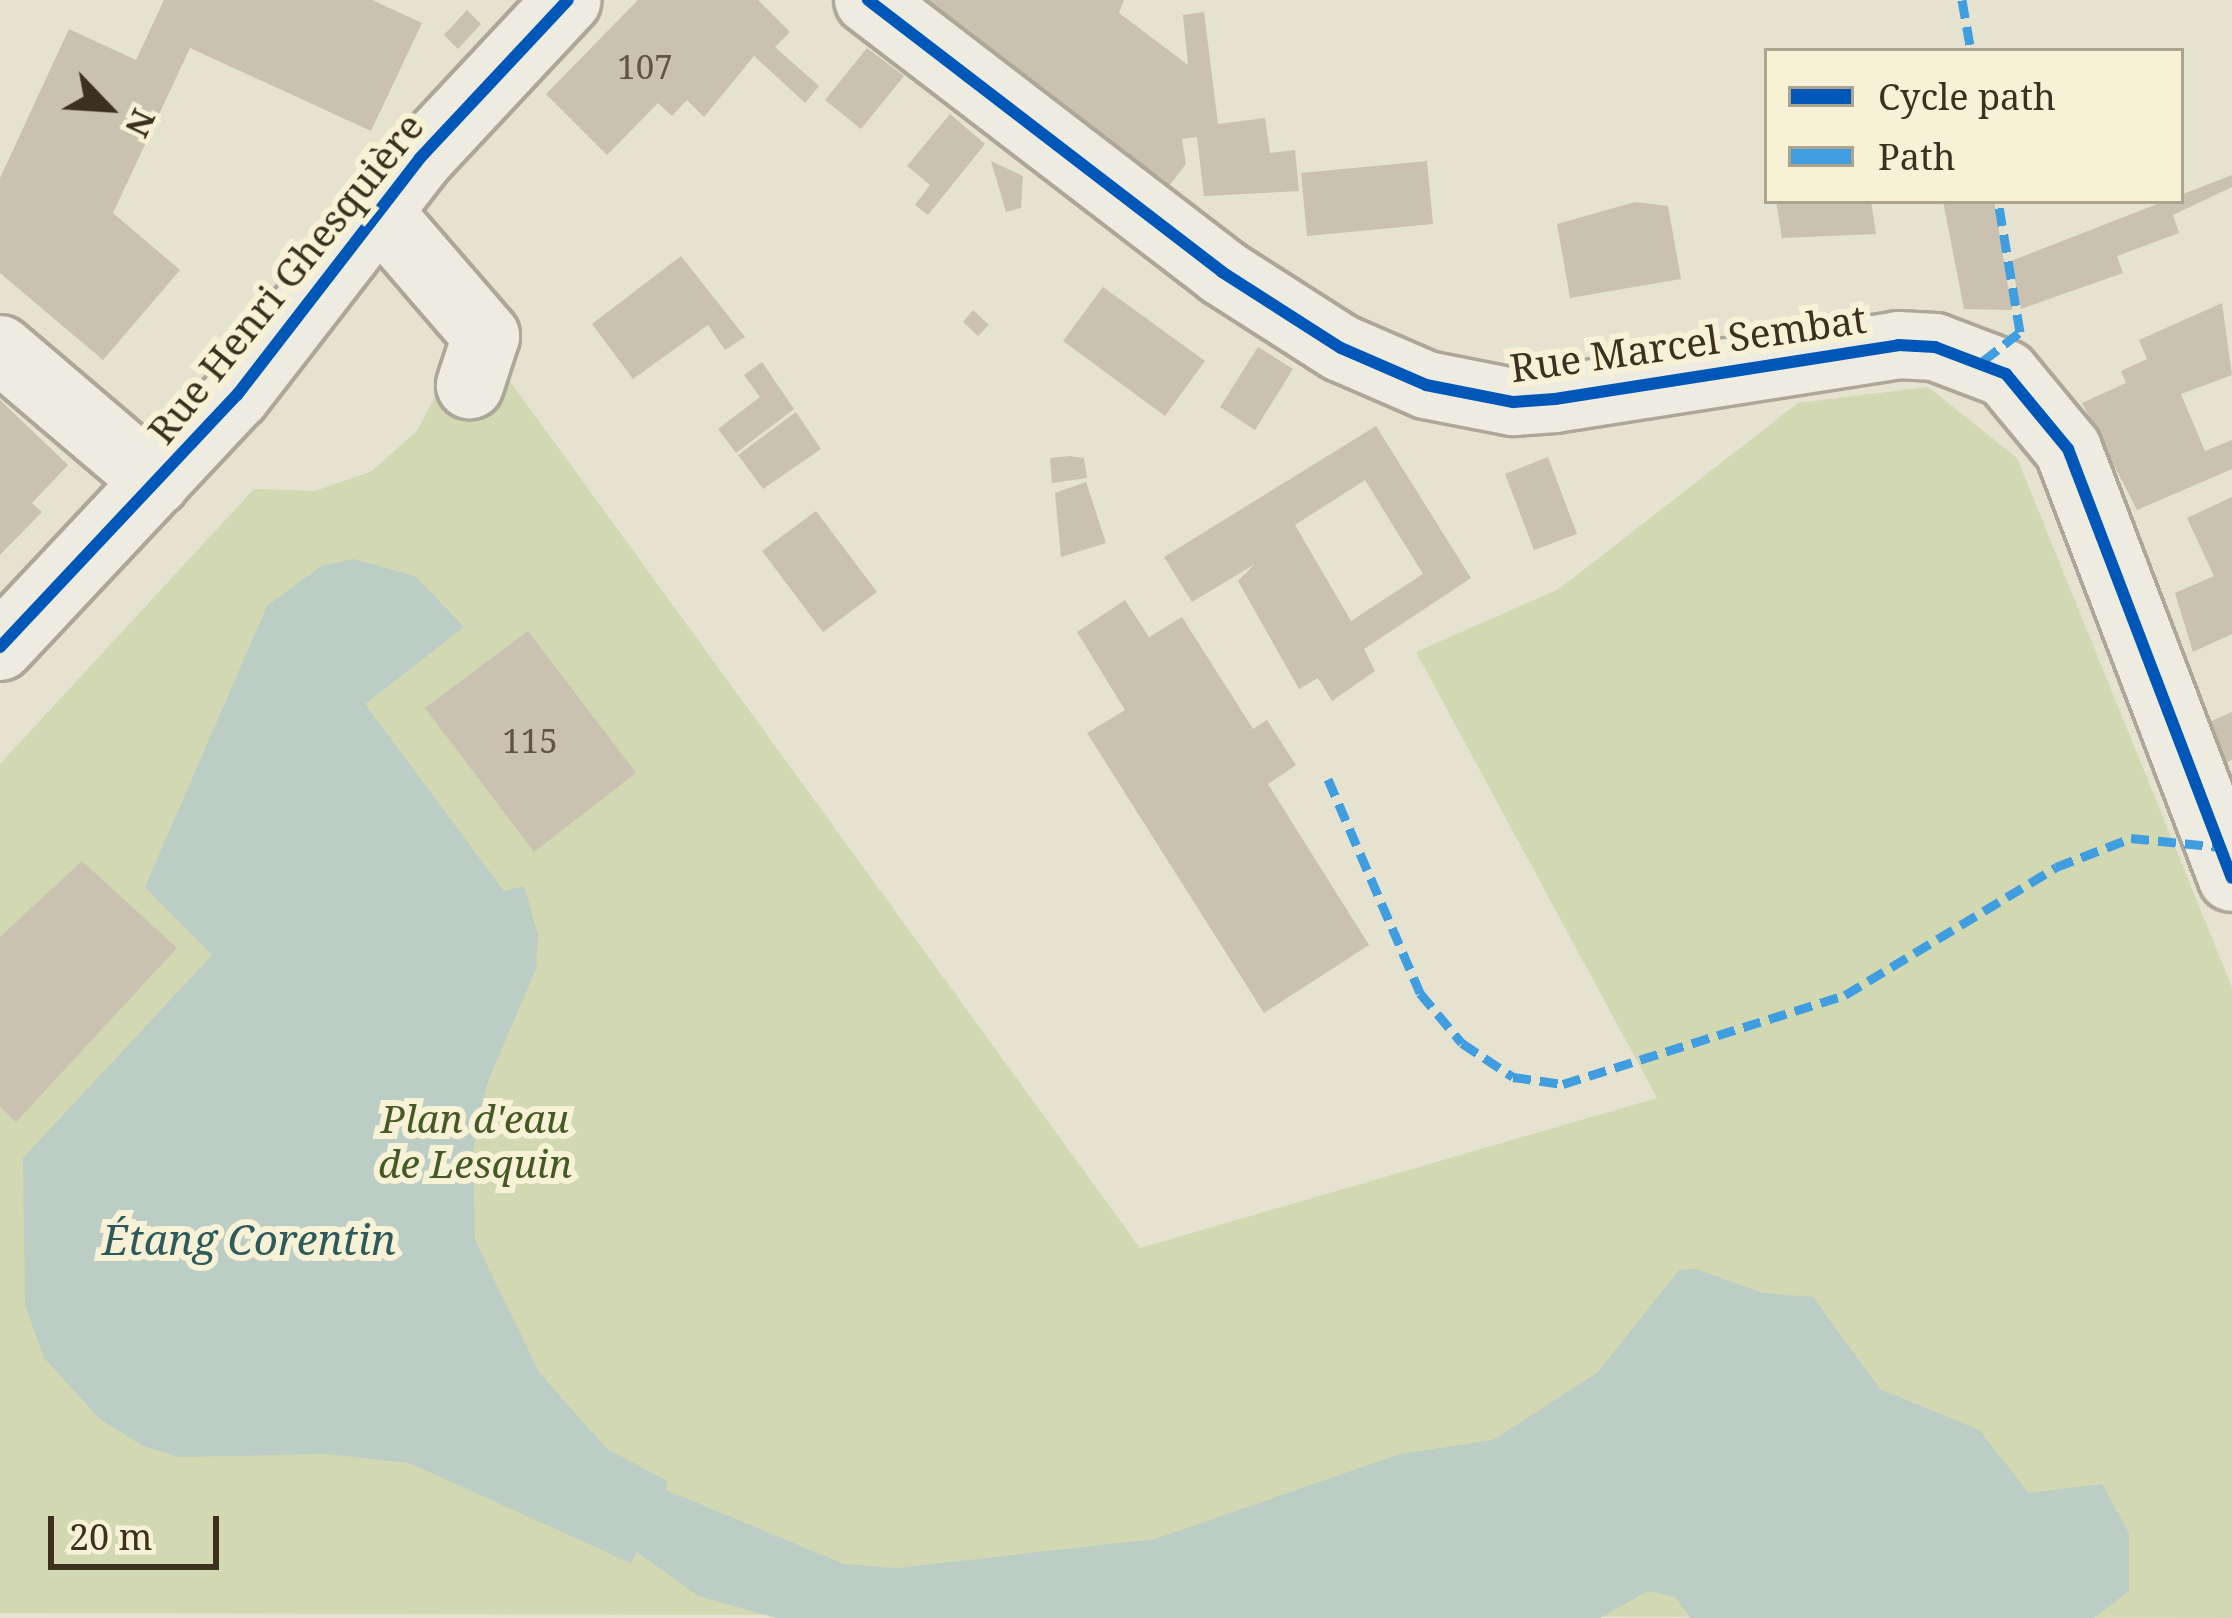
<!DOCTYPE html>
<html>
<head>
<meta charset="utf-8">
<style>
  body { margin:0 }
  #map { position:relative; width:2232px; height:1618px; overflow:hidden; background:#e6e2d0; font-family:"Noto Serif",serif }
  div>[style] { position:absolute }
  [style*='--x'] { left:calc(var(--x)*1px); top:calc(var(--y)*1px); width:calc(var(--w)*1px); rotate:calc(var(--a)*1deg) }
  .green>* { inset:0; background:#d2d8b2 }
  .water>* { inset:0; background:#bbcdc4 }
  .building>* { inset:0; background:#cac1b0 }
  .roads { filter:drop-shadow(3px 0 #aca798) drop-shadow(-3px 0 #aca798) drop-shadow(0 3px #aca798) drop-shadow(0 -3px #aca798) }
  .minor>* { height:66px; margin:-33px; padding:0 33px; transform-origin:33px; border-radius:33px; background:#eeece1 }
  .quiet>* { height:9px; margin-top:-4.5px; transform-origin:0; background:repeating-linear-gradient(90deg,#3f9de0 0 18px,transparent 0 27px) }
  .cycleway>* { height:12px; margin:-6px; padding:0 6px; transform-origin:6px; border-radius:6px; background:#0057b8 }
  span { translate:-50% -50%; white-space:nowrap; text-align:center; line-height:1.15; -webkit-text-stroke:12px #f7f1d6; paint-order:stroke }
  .number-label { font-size:33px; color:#605543 }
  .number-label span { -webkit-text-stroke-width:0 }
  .street-label { font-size:39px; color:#3c311f }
  .park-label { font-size:39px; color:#465925; font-style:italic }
  .water-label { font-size:42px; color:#2e5a5c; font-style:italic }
  .legend { position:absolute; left:1764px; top:48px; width:420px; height:156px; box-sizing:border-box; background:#f7f1d6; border:3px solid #aca48d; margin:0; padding:15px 21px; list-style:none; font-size:36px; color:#3c311f }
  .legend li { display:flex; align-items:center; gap:24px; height:60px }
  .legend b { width:60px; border:3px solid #aca48d }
  .north { position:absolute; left:48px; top:48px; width:120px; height:120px; -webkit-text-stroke:9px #f7f1d6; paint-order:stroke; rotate:115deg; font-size:33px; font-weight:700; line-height:48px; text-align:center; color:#3c311f }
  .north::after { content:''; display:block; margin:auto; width:42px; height:54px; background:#3c311f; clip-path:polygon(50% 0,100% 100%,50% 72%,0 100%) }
  .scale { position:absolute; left:48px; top:1516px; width:171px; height:54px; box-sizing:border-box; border:6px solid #3c311f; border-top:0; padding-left:15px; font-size:36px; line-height:42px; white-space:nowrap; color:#3c311f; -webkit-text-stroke:9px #f7f1d6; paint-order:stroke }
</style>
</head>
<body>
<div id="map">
  <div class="green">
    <div style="clip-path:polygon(445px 377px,488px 389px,509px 380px,1140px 1248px,1657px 1098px,1416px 652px,1559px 589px,1798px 403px,1928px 387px,2017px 458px,2232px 987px,2232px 1618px,0 1613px,0 764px,254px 489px,315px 491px,372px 471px,417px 431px)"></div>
  </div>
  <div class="water">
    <div style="clip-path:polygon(353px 559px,415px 576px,464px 627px,365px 704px,504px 891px,524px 886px,538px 935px,536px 969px,488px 1081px,473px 1150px,475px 1240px,539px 1372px,607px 1449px,667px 1481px,666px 1490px,844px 1564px,897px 1568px,1155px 1539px,1400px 1454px,1493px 1440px,1598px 1372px,1679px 1270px,1696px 1269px,1763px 1293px,1813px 1297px,1880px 1389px,1979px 1430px,2029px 1493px,2102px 1484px,2129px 1533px,2129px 1591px,2094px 1618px,1691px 1618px,1675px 1597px,1648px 1591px,1600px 1618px,776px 1618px,698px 1596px,637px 1552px,631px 1563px,409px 1463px,326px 1454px,179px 1457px,143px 1446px,100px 1419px,44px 1358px,25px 1305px,23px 1158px,212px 955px,145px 887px,267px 606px,321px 566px)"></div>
  </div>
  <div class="building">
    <div style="clip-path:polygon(164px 0,372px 0,422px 23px,371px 131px,190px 48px,113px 213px,180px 270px,103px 360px,0 273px,0 178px,69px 29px,136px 60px)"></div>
    <div style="clip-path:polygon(638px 0,758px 0,790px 32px,775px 47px,819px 86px,805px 103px,754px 56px,704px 117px,687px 100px,672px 116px,658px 103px,607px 155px,546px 94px)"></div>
    <div style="clip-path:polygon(925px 0,1124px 0,1119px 13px,1188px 65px,1183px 15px,1204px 12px,1218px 124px,1265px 118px,1270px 153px,1295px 150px,1299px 191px,1204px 196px,1197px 137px,1182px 139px,1186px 164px,1165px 191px)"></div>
    <div style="clip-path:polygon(467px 10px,481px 24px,458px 49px,444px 35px)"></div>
    <div style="clip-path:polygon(867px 48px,904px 76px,861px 129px,825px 100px)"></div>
    <div style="clip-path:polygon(950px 114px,985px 144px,928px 215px,915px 205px,930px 185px,907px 166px)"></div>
    <div style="clip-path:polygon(991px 161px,1023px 176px,1021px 208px,1006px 212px)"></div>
    <div style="clip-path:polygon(1427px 161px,1433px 224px,1307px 236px,1301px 173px)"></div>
    <div style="clip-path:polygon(2232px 175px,2232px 187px,2173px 215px,2179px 233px,2117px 256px,2123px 273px,2021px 309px,2011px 261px)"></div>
    <div style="clip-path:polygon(1776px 201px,1871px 201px,1876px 234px,1782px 238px)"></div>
    <div style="clip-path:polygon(1943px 201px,1994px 201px,2012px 310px,1964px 309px)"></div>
    <div style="clip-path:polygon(1635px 202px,1668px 206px,1681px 279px,1570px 298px,1557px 224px)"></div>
    <div style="clip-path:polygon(681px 256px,745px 337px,725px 350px,708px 325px,633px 379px,592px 324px)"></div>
    <div style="clip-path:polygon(1103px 287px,1205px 361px,1165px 416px,1063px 341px)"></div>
    <div style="clip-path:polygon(2222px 303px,2232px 375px,2181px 394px,2205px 451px,2232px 440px,2232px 469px,2137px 510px,2082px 403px,2126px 383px,2121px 371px,2147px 359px,2139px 340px)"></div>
    <div style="clip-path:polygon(973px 310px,989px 325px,978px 336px,963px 322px)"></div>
    <div style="clip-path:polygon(1258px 347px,1293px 369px,1255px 430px,1220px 407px)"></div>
    <div style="clip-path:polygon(762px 362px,794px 409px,736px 453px,718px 429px,760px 397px,744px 375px)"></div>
    <div style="clip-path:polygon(0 400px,68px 465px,32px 503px,42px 512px,0 555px)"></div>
    <div style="clip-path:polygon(796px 412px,821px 449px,763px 489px,738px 455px)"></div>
    <div style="clip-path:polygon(evenodd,1376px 426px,1471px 578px,1364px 649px,1375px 671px,1332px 701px,1318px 678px,1299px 689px,1238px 581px,1255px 564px,1192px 602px,1164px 557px,1376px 426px,1365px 480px,1423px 574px,1351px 621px,1295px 525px,1365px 480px)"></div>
    <div style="clip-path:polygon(1070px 456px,1084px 458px,1087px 478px,1052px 483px,1050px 458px)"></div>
    <div style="clip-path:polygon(1548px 457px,1577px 534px,1534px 550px,1505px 474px)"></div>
    <div style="clip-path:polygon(1086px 482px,1106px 543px,1061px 557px,1055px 493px)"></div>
    <div style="clip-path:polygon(2232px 497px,2232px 634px,2193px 652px,2175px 593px,2214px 576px,2187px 518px)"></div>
    <div style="clip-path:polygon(816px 511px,877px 592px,823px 632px,762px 551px)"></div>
    <div style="clip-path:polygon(1125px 600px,1149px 637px,1182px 617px,1253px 729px,1267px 720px,1296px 765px,1268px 784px,1369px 945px,1264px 1013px,1087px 733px,1125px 710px,1077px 632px)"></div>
    <div style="clip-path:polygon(528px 631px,636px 773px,534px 852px,425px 708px)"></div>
    <div style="clip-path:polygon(2232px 712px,2232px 760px,2225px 763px,2209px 722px)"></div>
    <div style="clip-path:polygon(82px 861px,177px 948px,16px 1122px,0 1107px,0 937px)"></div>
  </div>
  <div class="roads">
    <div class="minor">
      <div style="--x:868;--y:0;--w:446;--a:37.5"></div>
      <div style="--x:1222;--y:272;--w:141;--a:32.6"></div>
      <div style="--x:1341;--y:348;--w:93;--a:23.5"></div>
      <div style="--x:1426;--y:385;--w:89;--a:11.1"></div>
      <div style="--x:1513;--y:402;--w:42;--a:-4.1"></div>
      <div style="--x:1555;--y:399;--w:347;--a:-8.9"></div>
      <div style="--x:1898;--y:345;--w:37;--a:3"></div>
      <div style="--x:1935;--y:347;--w:76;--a:20.8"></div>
      <div style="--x:2006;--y:374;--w:97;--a:50.4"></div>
      <div style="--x:2068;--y:449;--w:459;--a:69.1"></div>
      <div style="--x:379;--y:212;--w:164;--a:49.2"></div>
      <div style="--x:486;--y:336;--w:52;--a:108.1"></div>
      <div style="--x:0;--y:349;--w:205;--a:40.4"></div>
      <div style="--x:0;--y:647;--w:346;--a:-46.8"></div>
      <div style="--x:237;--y:395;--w:299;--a:-52.3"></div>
      <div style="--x:420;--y:158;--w:216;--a:-46.9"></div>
    </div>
  </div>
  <div class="quiet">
    <div style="--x:1962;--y:0;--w:52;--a:80"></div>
    <div style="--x:1983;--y:361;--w:47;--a:-38.1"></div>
    <div style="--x:2020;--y:332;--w:133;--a:-99.5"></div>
    <div style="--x:1328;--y:779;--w:233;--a:66.7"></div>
    <div style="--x:1420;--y:993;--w:65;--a:50"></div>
    <div style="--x:1462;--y:1043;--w:61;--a:33.7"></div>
    <div style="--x:1513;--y:1077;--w:50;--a:8"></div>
    <div style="--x:1563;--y:1084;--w:296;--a:-17.5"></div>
    <div style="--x:1845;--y:995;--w:247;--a:-31.2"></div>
    <div style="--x:2056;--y:867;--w:80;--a:-21.1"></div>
    <div style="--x:2131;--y:838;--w:90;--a:5.7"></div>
  </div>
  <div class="cycleway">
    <div style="--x:868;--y:0;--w:446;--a:37.5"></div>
    <div style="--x:1222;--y:272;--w:141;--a:32.6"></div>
    <div style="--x:1341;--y:348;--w:93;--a:23.5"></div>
    <div style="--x:1426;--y:385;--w:89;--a:11.1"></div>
    <div style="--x:1513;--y:402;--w:42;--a:-4.1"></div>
    <div style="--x:1555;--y:399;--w:347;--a:-8.9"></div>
    <div style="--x:1898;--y:345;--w:37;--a:3"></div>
    <div style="--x:1935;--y:347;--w:76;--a:20.8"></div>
    <div style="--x:2006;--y:374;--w:97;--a:50.4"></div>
    <div style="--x:2068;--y:449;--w:459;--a:69.1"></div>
    <div style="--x:0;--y:647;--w:346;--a:-46.8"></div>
    <div style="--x:237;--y:395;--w:299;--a:-52.3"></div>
    <div style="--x:420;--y:158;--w:216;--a:-46.9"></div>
  </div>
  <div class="number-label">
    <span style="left:645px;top:67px">107</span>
    <span style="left:530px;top:741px">115</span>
  </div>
  <div class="street-label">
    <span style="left:285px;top:278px;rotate:-51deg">Rue Henri Ghesquière</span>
    <span style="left:1688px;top:343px;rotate:-8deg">Rue Marcel Sembat</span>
  </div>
  <div class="park-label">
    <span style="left:475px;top:1141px">Plan d'eau<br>de Lesquin</span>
  </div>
  <div class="water-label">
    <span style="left:249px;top:1239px">Étang Corentin</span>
  </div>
  <ul class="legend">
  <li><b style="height:15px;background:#0057b8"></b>Cycle path</li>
  <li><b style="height:15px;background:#3f9de0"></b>Path</li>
  </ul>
  <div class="north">N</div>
  <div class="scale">20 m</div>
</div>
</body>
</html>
